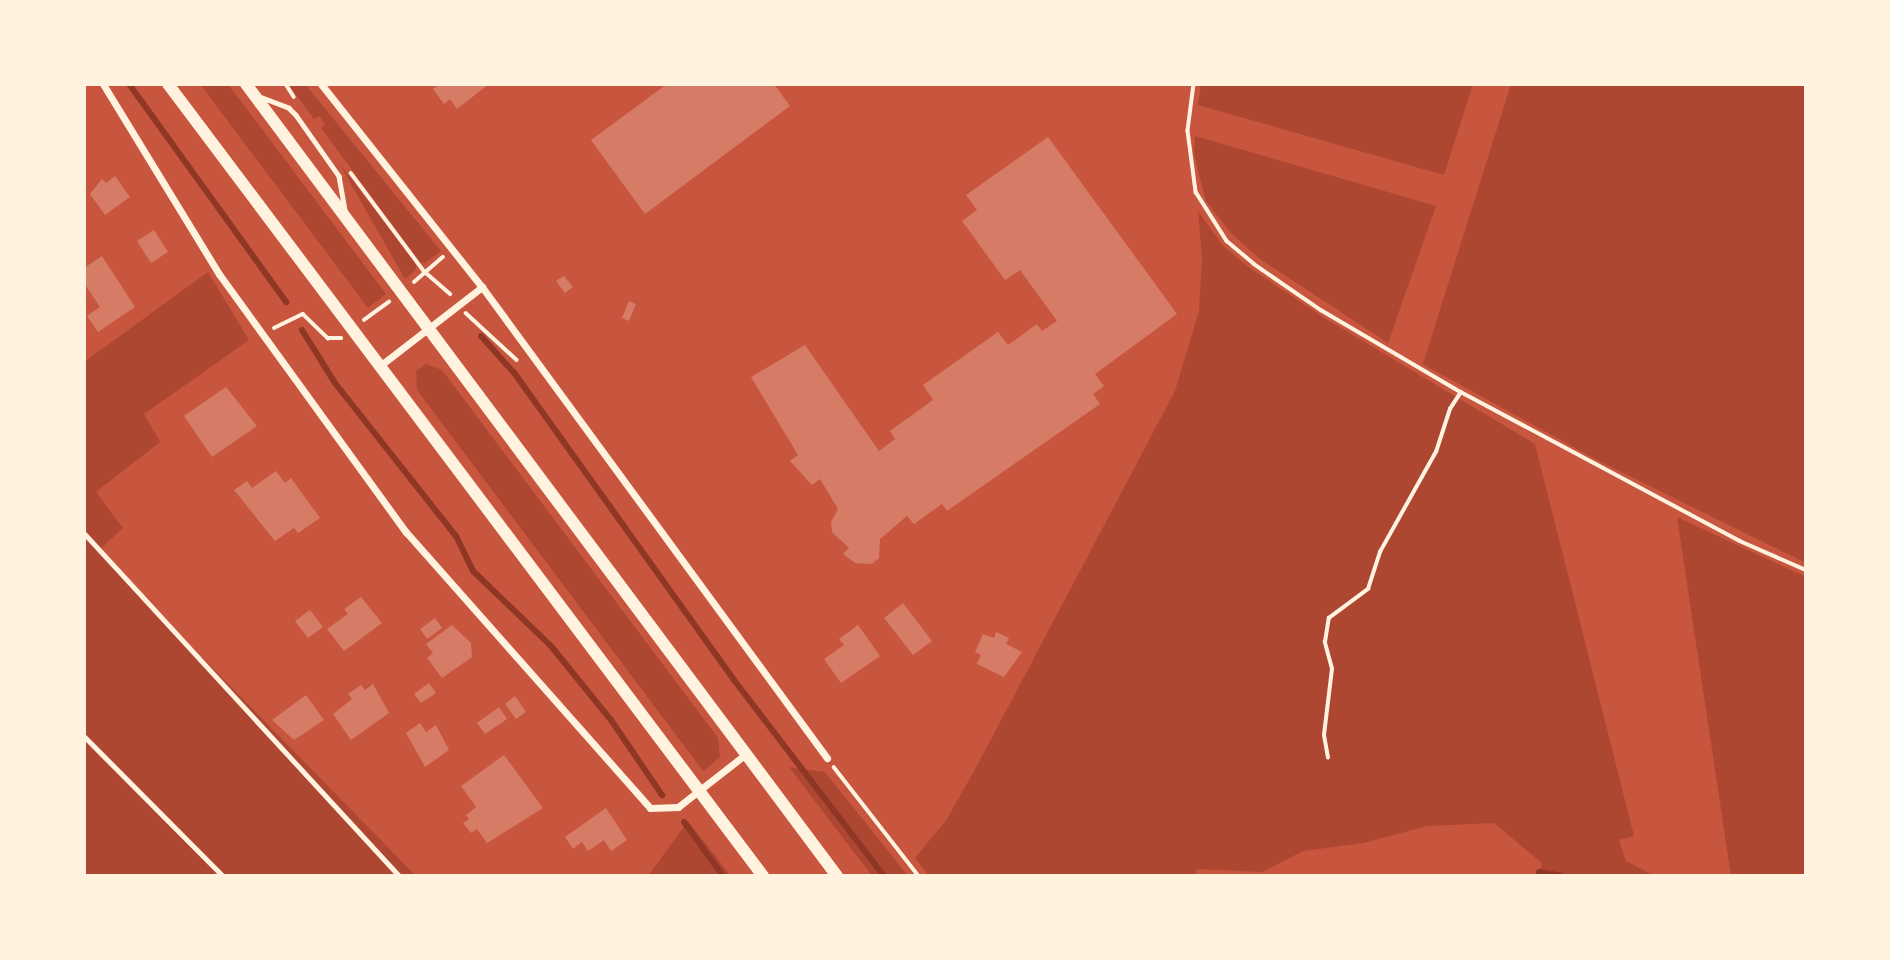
<!DOCTYPE html>
<html>
<head>
<meta charset="utf-8">
<style>
  body { margin:0 }
  #map { position:relative; width:1890px; height:960px; overflow:hidden; background:#c8553d; font-family:"Times New Roman",serif }
  div>[style] { position:absolute }
  [style*='--x'] { left:calc(var(--x)*1px); top:calc(var(--y)*1px); width:calc(var(--w)*1px); rotate:calc(var(--a)*1deg) }
  .green>* { inset:0; background:#ae4732 }
  .stream>* { height:6px; margin:-3px; padding:0 3px; transform-origin:3px; border-radius:3px; background:#8f3625 }
  .building>* { inset:0; background:#d67c66 }
  .path>* { height:3.5px; margin:-1.75px; padding:0 1.75px; transform-origin:1.75px; border-radius:1.75px; background:#fff3e0 }
  .service>* { height:4.5px; margin:-2.25px; padding:0 2.25px; transform-origin:2.25px; border-radius:2.25px; background:#fff3e0 }
  .minor>* { height:7px; margin:-3.5px; padding:0 3.5px; transform-origin:3.5px; border-radius:3.5px; background:#fff3e0 }
  .primary>* { height:12px; margin:-6px; padding:0 6px; transform-origin:6px; border-radius:6px; background:#fff3e0 }
  span { translate:-50% -50%; white-space:nowrap; text-align:center; line-height:1.15; -webkit-text-stroke:5px #fff3e0; paint-order:stroke }
  .frame { position:absolute; inset:0; border:86px solid #fff3e0; pointer-events:none }
</style>
</head>
<body>
<div id="map">
  <div class="green">
    <div style="clip-path:polygon(200px 84px,228px 84px,386px 294px,368px 308px)"></div>
    <div style="clip-path:polygon(288px 84px,305px 84px,441px 251px,425px 263px,420px 262px,321px 128px,325px 124px,319px 116px,314px 119px)"></div>
    <div style="clip-path:polygon(1201px 84px,1473px 84px,1444px 175px,1198px 105px)"></div>
    <div style="clip-path:polygon(1511px 84px,1806px 84px,1806px 563px,1595px 459px,1423px 364px)"></div>
    <div style="clip-path:polygon(1195px 136px,1436px 206px,1388px 343px,1260px 259px,1230px 232px,1206px 201px,1194px 154px)"></div>
    <div style="clip-path:polygon(339px 163px,416px 264px,416px 270px,405px 279px)"></div>
    <div style="clip-path:polygon(1198px 211px,1223px 246px,1250px 268px,1326px 319px,1535px 444px,1634px 836px,1619px 840px,1626px 861px,1655px 876px,1538px 876px,1542px 863px,1494px 823px,1427px 826px,1364px 843px,1303px 851px,1262px 872px,1197px 869px,1194px 876px,929px 876px,915px 858px,947px 819px,979px 762px,1175px 391px,1199px 311px,1202px 259px)"></div>
    <div style="clip-path:polygon(208px 272px,249px 340px,144px 414px,160px 442px,96px 492px,123px 528px,98px 551px,416px 876px,84px 876px,84px 362px)"></div>
    <div style="clip-path:polygon(426px 364px,442px 370px,718px 738px,720px 757px,703px 771px,417px 390px,416px 371px)"></div>
    <div style="clip-path:polygon(1677px 517px,1806px 577px,1806px 876px,1731px 876px)"></div>
    <div style="clip-path:polygon(789px 767px,825px 772px,908px 876px,872px 876px)"></div>
    <div style="clip-path:polygon(688px 821px,731px 876px,648px 876px)"></div>
  </div>
  <div class="stream">
    <div style="--x:129;--y:84;--w:269;--a:54.2"></div>
    <div style="--x:302;--y:330;--w:62;--a:58.1"></div>
    <div style="--x:335;--y:383;--w:195;--a:51.7"></div>
    <div style="--x:456;--y:536;--w:39;--a:64"></div>
    <div style="--x:473;--y:571;--w:108;--a:43.9"></div>
    <div style="--x:551;--y:646;--w:95;--a:51"></div>
    <div style="--x:611;--y:720;--w:91;--a:55.8"></div>
    <div style="--x:481;--y:336;--w:51;--a:48.2"></div>
    <div style="--x:515;--y:374;--w:376;--a:54.4"></div>
    <div style="--x:734;--y:680;--w:247;--a:52.6"></div>
    <div style="--x:684;--y:822;--w:67;--a:54.2"></div>
    <div style="--x:1539;--y:872;--w:22;--a:10"></div>
  </div>
  <div class="building">
    <div style="clip-path:polygon(439px 84px,489px 84px,457px 109px,450px 99px,444px 104px,433px 89px)"></div>
    <div style="clip-path:polygon(667px 84px,774px 84px,790px 106px,645px 214px,591px 140px)"></div>
    <div style="clip-path:polygon(1048px 137px,1177px 314px,1095px 374px,1104px 386px,1093px 394px,1100px 404px,947px 511px,942px 504px,914px 524px,907px 516px,880px 539px,879px 558px,872px 564px,855px 563px,843px 554px,849px 548px,832px 532px,831px 522px,838px 509px,820px 479px,812px 485px,790px 461px,798px 455px,751px 377px,805px 345px,879px 451px,895px 439px,890px 431px,933px 400px,923px 385px,998px 332px,1008px 345px,1037px 324px,1042px 331px,1057px 321px,1020px 270px,1005px 280px,962px 221px,977px 210px,966px 195px)"></div>
    <div style="clip-path:polygon(115px 176px,130px 197px,105px 215px,90px 194px,102px 179px,106px 183px)"></div>
    <div style="clip-path:polygon(154px 230px,168px 252px,151px 263px,137px 241px)"></div>
    <div style="clip-path:polygon(102px 256px,135px 307px,98px 332px,87px 316px,100px 307px,84px 283px,84px 268px)"></div>
    <div style="clip-path:polygon(564px 276px,573px 287px,565px 293px,556px 281px)"></div>
    <div style="clip-path:polygon(629px 301px,636px 304px,629px 321px,622px 318px)"></div>
    <div style="clip-path:polygon(226px 387px,257px 426px,212px 457px,184px 416px)"></div>
    <div style="clip-path:polygon(276px 471px,285px 483px,291px 478px,320px 518px,298px 533px,294px 528px,275px 541px,234px 490px,247px 481px,252px 488px)"></div>
    <div style="clip-path:polygon(361px 597px,382px 623px,344px 651px,327px 629px,348px 614px,344px 609px)"></div>
    <div style="clip-path:polygon(903px 603px,932px 641px,913px 655px,884px 618px)"></div>
    <div style="clip-path:polygon(310px 610px,323px 627px,308px 638px,295px 621px)"></div>
    <div style="clip-path:polygon(435px 618px,442px 628px,427px 639px,420px 629px)"></div>
    <div style="clip-path:polygon(452px 625px,471px 643px,472px 657px,442px 678px,427px 658px,433px 653px,426px 644px)"></div>
    <div style="clip-path:polygon(858px 625px,880px 656px,841px 683px,824px 659px,844px 645px,839px 639px)"></div>
    <div style="clip-path:polygon(996px 632px,1009px 638px,1006px 644px,1022px 652px,1004px 677px,977px 664px,981px 655px,975px 652px,983px 634px,994px 638px)"></div>
    <div style="clip-path:polygon(429px 683px,436px 693px,421px 703px,414px 694px)"></div>
    <div style="clip-path:polygon(373px 684px,389px 713px,351px 740px,333px 714px,352px 699px,348px 694px,361px 685px,365px 690px)"></div>
    <div style="clip-path:polygon(306px 695px,324px 720px,294px 740px,272px 720px)"></div>
    <div style="clip-path:polygon(515px 696px,526px 712px,516px 719px,505px 704px)"></div>
    <div style="clip-path:polygon(499px 707px,507px 719px,485px 734px,477px 723px)"></div>
    <div style="clip-path:polygon(420px 723px,426px 732px,436px 725px,449px 750px,425px 767px,406px 733px)"></div>
    <div style="clip-path:polygon(504px 755px,543px 808px,487px 843px,477px 829px,471px 833px,463px 823px,469px 819px,466px 815px,476px 807px,461px 786px)"></div>
    <div style="clip-path:polygon(606px 808px,627px 840px,611px 851px,604px 840px,588px 851px,582px 842px,573px 849px,565px 837px)"></div>
  </div>
  <div class="path">
    <div style="--x:286;--y:84;--w:15;--a:58"></div>
    <div style="--x:1194;--y:84;--w:47;--a:97.3"></div>
    <div style="--x:1188;--y:131;--w:62;--a:82.5"></div>
    <div style="--x:1196;--y:192;--w:58;--a:57.7"></div>
    <div style="--x:1227;--y:241;--w:35;--a:40"></div>
    <div style="--x:1254;--y:264;--w:81;--a:34.5"></div>
    <div style="--x:1321;--y:310;--w:162;--a:30.4"></div>
    <div style="--x:1461;--y:392;--w:316;--a:28.1"></div>
    <div style="--x:1740;--y:541;--w:72;--a:23.7"></div>
    <div style="--x:351;--y:173;--w:122;--a:53.3"></div>
    <div style="--x:424;--y:271;--w:35;--a:41"></div>
    <div style="--x:414;--y:282;--w:38;--a:-41"></div>
    <div style="--x:466;--y:313;--w:69;--a:42.7"></div>
    <div style="--x:364;--y:320;--w:31;--a:-36"></div>
    <div style="--x:274;--y:328;--w:32;--a:-26"></div>
    <div style="--x:303;--y:314;--w:35;--a:44"></div>
    <div style="--x:328;--y:338;--w:13;--a:0"></div>
    <div style="--x:1328;--y:758;--w:23;--a:-100"></div>
    <div style="--x:1324;--y:735;--w:66;--a:-83.1"></div>
    <div style="--x:1332;--y:669;--w:28;--a:-105"></div>
    <div style="--x:1325;--y:642;--w:24;--a:-81"></div>
    <div style="--x:1329;--y:618;--w:49;--a:-36.6"></div>
    <div style="--x:1368;--y:589;--w:39;--a:-72"></div>
    <div style="--x:1380;--y:552;--w:115;--a:-60.8"></div>
    <div style="--x:1436;--y:452;--w:45;--a:-72"></div>
    <div style="--x:1450;--y:409;--w:20;--a:-57"></div>
    <div style="--x:834;--y:767;--w:138;--a:52.1"></div>
  </div>
  <div class="service">
    <div style="--x:261;--y:97;--w:30;--a:21"></div>
    <div style="--x:289;--y:108;--w:10;--a:45"></div>
    <div style="--x:296;--y:115;--w:75;--a:54.8"></div>
    <div style="--x:339;--y:176;--w:34;--a:80"></div>
    <div style="--x:84;--y:533;--w:466;--a:47.4"></div>
    <div style="--x:84;--y:736;--w:197;--a:45.2"></div>
  </div>
  <div class="minor">
    <div style="--x:103;--y:84;--w:223;--a:58.6"></div>
    <div style="--x:219;--y:274;--w:319;--a:54.1"></div>
    <div style="--x:406;--y:532;--w:368;--a:48.5"></div>
    <div style="--x:650;--y:808;--w:28;--a:-2"></div>
    <div style="--x:678;--y:807;--w:88;--a:-38"></div>
    <div style="--x:321;--y:84;--w:259;--a:51.6"></div>
    <div style="--x:482;--y:287;--w:584;--a:53.78"></div>
    <div style="--x:381;--y:365;--w:128;--a:-37.7"></div>
  </div>
  <div class="primary">
    <div style="--x:168;--y:84;--w:991;--a:53.08"></div>
    <div style="--x:246;--y:84;--w:988;--a:53.27"></div>
  </div>
  <div class="frame"></div>
</div>
</body>
</html>
